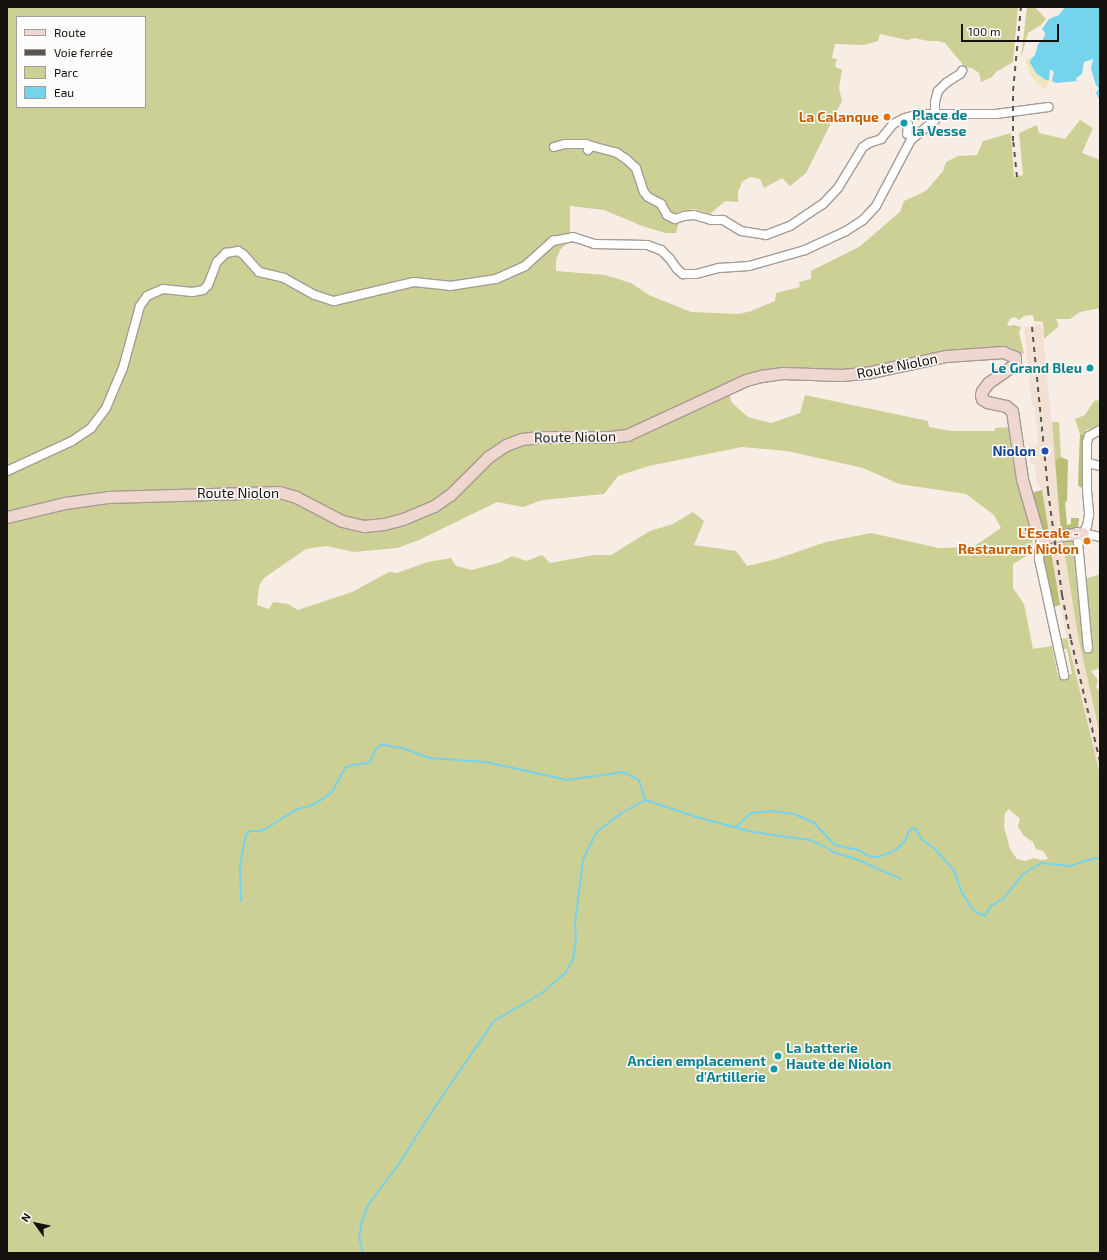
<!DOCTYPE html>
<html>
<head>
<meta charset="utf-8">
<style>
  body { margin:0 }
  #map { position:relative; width:1107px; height:1260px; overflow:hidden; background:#f7ede5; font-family:"Exo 2",sans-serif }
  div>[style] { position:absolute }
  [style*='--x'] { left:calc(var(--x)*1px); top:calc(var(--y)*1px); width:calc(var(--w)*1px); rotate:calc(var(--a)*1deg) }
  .built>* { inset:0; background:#f2e0d3 }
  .green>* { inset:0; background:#cdd095 }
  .forest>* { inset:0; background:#babd74 }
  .sand>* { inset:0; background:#efe5c0 }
  .water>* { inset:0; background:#76d3ec }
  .stream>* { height:2px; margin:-1px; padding:0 1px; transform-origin:1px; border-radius:1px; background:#76d3ec }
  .roads { filter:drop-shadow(1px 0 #a59b94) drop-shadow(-1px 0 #a59b94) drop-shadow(0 1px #a59b94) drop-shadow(0 -1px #a59b94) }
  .street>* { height:8px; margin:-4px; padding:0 4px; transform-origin:4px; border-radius:4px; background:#fff }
  .secondary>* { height:11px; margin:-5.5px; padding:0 5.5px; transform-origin:5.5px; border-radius:5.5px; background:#efd7d0 }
  .rail>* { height:2px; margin-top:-1px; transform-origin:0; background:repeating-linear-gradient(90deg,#5a5550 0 5px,transparent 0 10px) }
  .dots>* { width:11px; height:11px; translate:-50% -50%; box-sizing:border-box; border:2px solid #fefcfa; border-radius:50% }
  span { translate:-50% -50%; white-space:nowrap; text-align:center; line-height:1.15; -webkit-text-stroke:3px #fefcfa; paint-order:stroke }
  .culture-label { font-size:14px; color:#0d838f; font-weight:700 }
  .left { translate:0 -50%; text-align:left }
  .right { translate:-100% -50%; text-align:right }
  .food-label { font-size:14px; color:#c56008; font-weight:700 }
  .street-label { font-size:14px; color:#14110e }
  .transit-label { font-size:14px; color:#164399; font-weight:700 }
  .frame { position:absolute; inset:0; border:8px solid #14110e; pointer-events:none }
  .legend { position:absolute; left:16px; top:16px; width:130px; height:92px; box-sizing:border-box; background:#fefcfa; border:1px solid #a09e9c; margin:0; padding:5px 7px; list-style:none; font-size:12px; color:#14110e }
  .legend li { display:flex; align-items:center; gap:8px; height:20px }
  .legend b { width:20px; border:1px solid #a09e9c }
  .north { position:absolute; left:16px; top:1204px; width:40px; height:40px; -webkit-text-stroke:3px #fefcfa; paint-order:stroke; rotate:303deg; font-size:11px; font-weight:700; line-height:16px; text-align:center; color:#14110e }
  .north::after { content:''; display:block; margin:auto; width:14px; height:18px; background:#14110e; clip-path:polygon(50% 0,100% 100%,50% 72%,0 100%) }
  .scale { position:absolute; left:961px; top:24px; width:98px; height:18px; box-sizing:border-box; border:2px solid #14110e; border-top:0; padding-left:5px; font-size:12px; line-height:14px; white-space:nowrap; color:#14110e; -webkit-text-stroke:3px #fefcfa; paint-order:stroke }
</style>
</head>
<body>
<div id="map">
  <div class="built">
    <div style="clip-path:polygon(1042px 324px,1061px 519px,1059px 522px,1061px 533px,1049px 535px,1042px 490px,1037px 483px,1035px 464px,1031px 464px,1030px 459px,1029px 446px,1037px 445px,1038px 436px,1034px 405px,1032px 405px,1024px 327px)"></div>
    <div style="clip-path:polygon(1062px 537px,1078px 636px,1100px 735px,1100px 775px,1077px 684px,1060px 605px,1049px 539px)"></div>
  </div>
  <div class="green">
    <div style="clip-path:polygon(evenodd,7px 7px,1018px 7px,1013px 62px,996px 72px,992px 77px,981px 82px,979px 73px,972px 68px,965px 67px,945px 43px,938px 41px,928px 41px,915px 38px,907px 40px,880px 34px,878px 41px,863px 45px,835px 44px,832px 58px,837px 59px,835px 67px,842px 70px,839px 88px,842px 101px,806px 173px,790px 186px,782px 178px,764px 188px,760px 179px,750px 177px,742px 182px,738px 192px,738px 202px,725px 201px,710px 214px,695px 209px,677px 212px,679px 222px,676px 233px,665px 233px,642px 226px,604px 210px,570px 206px,570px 240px,560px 250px,556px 260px,556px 271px,605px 275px,631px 283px,649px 295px,691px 312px,739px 314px,751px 311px,775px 301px,776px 293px,800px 287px,799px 282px,811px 279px,811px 271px,859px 247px,900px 212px,904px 201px,926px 191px,943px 171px,946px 162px,958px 156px,977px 155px,983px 141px,1011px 133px,1014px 177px,1023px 175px,1019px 133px,1037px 125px,1039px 133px,1065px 139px,1080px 120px,1093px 128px,1082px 153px,1100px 160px,1100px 308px,1080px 312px,1070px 319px,1056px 319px,1059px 326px,1044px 339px,1043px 322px,1034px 321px,1033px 315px,1024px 316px,1019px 320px,1015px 317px,1011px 318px,1007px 324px,1009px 326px,1014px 325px,1021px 327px,1019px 333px,1024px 353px,1020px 354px,1010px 347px,950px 350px,869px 369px,824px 369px,727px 387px,732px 403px,748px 417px,771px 423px,800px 413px,805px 395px,928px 421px,929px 427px,952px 431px,995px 431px,995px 428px,1012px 427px,1032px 532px,1033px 552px,1013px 564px,1013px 588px,1024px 604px,1033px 649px,1052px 646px,1058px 676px,1072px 674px,1067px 649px,1063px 649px,1062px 639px,1067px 638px,1100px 775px,1100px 1253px,7px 1253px,7px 7px,17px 17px,145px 17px,145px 107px,17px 107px,17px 17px,7px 7px,742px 447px,787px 451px,863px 468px,899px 484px,966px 494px,994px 515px,1001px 528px,973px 547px,939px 548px,871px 533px,826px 542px,776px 559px,747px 566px,736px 551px,694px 545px,704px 521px,693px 512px,673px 524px,650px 531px,611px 555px,594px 555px,550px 563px,542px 555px,527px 561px,512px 556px,501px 562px,472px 570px,456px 566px,451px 558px,428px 562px,397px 573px,389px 572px,352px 592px,298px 610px,288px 604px,273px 602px,269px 609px,257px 605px,259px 586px,264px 578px,306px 549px,326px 546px,354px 552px,397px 548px,419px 540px,497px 502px,523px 507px,543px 500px,604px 494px,618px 476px,649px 466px,742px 447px,7px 7px,1009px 809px,1020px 819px,1018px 826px,1023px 835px,1033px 842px,1036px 849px,1043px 851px,1048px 859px,1041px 860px,1034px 858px,1025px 861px,1017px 859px,1010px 849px,1004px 827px,1005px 813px,1009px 809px)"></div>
    <div style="clip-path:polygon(1027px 7px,1035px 7px,1046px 19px,1041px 25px,1028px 33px,1021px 58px)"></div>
    <div style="clip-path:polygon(1100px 400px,1100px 426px,1086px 430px,1085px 435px,1080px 435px,1075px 419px,1085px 415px,1094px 401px)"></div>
    <div style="clip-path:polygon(1052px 422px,1059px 422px,1061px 457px,1055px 460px)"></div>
    <div style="clip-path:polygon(1075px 535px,1080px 581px,1100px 574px,1100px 668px,1091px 671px,1098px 680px,1096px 687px,1100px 691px,1100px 735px,1078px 636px,1062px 537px)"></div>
  </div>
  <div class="forest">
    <div style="clip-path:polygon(1080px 435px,1085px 435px,1084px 484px,1081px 488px,1078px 485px)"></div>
    <div style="clip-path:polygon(1061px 457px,1068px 460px,1067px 501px,1065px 503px,1067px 525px,1071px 524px,1071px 518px,1079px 518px,1078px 530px,1061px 533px,1055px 460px)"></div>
    <div style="clip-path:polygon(1042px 490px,1049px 533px,1041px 531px,1030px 493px)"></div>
    <div style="clip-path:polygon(1049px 539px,1060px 605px,1052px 607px,1045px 566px,1041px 559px,1042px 548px,1046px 540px)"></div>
  </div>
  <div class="sand">
    <div style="clip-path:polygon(1029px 58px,1042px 78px,1049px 80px,1046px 90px,1039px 85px,1030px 75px,1026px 59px)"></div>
  </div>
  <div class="water">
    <div style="clip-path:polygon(1065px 7px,1100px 7px,1100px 101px,1096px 93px,1099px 88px,1096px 85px,1091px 69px,1093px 59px,1084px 62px,1082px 74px,1076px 78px,1077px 81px,1057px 83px,1053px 82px,1052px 79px,1054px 73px,1052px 70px,1050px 70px,1049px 80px,1046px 80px,1037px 74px,1030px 63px,1030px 60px,1035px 55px,1038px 44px,1044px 38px,1045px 33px,1042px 29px,1049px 19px,1059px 15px)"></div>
  </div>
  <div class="stream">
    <div style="--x:736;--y:827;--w:21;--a:-43"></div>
    <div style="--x:751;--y:813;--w:21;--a:-5"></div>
    <div style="--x:772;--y:811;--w:22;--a:8"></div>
    <div style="--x:794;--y:814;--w:21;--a:23"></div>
    <div style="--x:813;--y:822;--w:32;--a:46"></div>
    <div style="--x:835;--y:845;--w:25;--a:12"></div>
    <div style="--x:859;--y:850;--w:11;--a:34"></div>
    <div style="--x:868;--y:856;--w:10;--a:6"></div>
    <div style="--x:878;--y:857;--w:19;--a:-21"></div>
    <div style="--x:896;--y:850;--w:13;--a:-45"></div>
    <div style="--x:905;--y:841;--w:11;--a:-68"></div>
    <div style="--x:909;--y:831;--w:4;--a:-45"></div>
    <div style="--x:912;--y:828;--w:4;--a:14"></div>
    <div style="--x:916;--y:829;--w:11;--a:63"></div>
    <div style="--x:921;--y:839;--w:16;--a:35"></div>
    <div style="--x:934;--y:848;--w:30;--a:48"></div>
    <div style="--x:954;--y:870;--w:24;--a:71"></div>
    <div style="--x:962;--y:893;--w:17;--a:57"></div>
    <div style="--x:971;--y:907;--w:9;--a:41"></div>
    <div style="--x:978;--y:913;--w:8;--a:23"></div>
    <div style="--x:985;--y:916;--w:12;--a:-59"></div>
    <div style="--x:991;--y:906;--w:14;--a:-30"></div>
    <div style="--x:1003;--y:899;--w:32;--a:-51"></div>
    <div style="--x:1023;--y:874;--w:21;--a:-31"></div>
    <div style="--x:1041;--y:863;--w:29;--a:6"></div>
    <div style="--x:1070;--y:866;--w:26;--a:-18"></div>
    <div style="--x:1095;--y:858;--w:5;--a:11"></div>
    <div style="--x:241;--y:901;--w:35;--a:-92"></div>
    <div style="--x:240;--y:866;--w:32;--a:-79"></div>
    <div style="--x:246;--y:835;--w:6;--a:-45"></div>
    <div style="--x:250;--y:831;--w:11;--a:0"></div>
    <div style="--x:261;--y:831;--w:7;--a:-27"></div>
    <div style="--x:267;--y:828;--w:36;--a:-32"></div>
    <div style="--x:298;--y:809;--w:12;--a:-14"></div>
    <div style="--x:310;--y:806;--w:15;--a:-28"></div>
    <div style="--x:323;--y:799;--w:11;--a:-38"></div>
    <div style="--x:332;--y:792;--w:27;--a:-62"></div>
    <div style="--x:345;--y:768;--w:8;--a:-23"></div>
    <div style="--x:352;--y:765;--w:16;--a:-7"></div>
    <div style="--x:368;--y:763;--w:4;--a:-45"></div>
    <div style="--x:371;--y:760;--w:11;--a:-68"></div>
    <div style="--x:375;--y:750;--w:8;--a:-40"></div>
    <div style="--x:381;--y:745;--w:3;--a:0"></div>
    <div style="--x:384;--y:745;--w:19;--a:9"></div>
    <div style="--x:403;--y:748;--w:28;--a:21"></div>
    <div style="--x:429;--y:758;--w:57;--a:4"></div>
    <div style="--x:486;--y:762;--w:83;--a:12.5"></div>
    <div style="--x:567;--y:780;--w:57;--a:-8.1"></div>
    <div style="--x:623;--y:772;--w:18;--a:27"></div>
    <div style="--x:639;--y:780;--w:21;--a:73"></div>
    <div style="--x:645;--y:800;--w:58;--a:18.1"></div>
    <div style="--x:700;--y:818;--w:55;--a:14.8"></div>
    <div style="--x:753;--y:832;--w:58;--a:8"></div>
    <div style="--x:810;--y:840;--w:17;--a:24"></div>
    <div style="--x:826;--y:847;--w:9;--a:36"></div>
    <div style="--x:833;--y:852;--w:24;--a:17"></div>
    <div style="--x:856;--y:859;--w:49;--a:24"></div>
    <div style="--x:363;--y:1253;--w:16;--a:-105"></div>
    <div style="--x:359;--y:1238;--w:17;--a:-80"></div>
    <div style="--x:362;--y:1221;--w:17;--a:-69"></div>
    <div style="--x:368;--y:1205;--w:50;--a:-53.1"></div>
    <div style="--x:398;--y:1165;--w:65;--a:-57.5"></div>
    <div style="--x:433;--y:1110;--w:108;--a:-55.6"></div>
    <div style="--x:494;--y:1021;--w:56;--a:-30.3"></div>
    <div style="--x:542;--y:993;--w:32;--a:-41"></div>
    <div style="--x:566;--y:972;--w:15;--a:-62"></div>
    <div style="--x:573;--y:959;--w:19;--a:-81"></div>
    <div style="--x:576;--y:940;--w:17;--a:-93"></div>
    <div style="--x:575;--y:923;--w:64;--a:-82.8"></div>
    <div style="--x:583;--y:860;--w:14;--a:-65"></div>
    <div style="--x:589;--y:847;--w:17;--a:-62"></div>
    <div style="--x:597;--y:832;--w:29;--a:-38"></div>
    <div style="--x:620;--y:814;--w:29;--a:-29"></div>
  </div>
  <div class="roads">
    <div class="street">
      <div style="--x:905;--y:118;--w:8;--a:67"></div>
      <div style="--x:908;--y:125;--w:9;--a:96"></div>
      <div style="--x:554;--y:147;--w:11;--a:-15"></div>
      <div style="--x:565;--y:144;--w:21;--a:0"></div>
      <div style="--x:586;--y:144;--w:5;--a:22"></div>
      <div style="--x:588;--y:150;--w:5;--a:-53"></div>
      <div style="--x:591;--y:146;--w:4;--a:14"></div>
      <div style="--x:595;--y:147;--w:23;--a:15"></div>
      <div style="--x:617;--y:153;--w:11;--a:34"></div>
      <div style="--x:626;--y:159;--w:13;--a:42"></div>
      <div style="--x:636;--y:168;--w:25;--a:72"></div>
      <div style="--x:644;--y:192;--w:6;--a:51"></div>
      <div style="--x:648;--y:197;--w:15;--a:28"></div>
      <div style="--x:661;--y:204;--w:13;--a:61"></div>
      <div style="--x:667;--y:215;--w:9;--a:27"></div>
      <div style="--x:675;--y:219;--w:9;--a:-18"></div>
      <div style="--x:684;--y:216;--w:10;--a:-6"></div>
      <div style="--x:694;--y:215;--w:18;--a:16"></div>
      <div style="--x:711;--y:220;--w:12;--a:0"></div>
      <div style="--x:723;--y:220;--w:21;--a:31"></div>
      <div style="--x:741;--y:231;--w:25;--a:9"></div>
      <div style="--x:766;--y:235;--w:26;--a:-21"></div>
      <div style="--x:790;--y:226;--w:40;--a:-34"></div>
      <div style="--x:823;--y:204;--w:22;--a:-47"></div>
      <div style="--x:838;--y:188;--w:48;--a:-58.6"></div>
      <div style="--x:863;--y:147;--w:7;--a:-34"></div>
      <div style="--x:869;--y:143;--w:13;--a:-18"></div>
      <div style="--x:881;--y:139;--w:19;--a:-51"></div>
      <div style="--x:893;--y:124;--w:13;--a:-27"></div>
      <div style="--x:905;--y:118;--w:15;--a:-16"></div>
      <div style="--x:919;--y:114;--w:77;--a:0"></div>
      <div style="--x:996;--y:114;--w:53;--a:-7.5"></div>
      <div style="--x:1100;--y:430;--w:13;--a:151"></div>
      <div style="--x:1089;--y:436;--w:6;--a:108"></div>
      <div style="--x:1087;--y:442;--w:48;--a:90"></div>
      <div style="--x:1087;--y:490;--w:25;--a:85"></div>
      <div style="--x:1089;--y:515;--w:11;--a:100"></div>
      <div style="--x:1087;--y:526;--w:8;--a:120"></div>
      <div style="--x:1083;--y:533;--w:17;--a:13"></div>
      <div style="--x:1088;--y:463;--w:12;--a:14"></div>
      <div style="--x:7;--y:471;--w:72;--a:-24.8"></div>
      <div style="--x:72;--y:441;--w:23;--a:-34"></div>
      <div style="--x:91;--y:428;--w:25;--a:-53"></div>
      <div style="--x:106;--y:408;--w:21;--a:-67"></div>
      <div style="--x:114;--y:389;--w:23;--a:-67"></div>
      <div style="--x:123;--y:368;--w:64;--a:-74.7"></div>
      <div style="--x:140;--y:306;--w:12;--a:-55"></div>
      <div style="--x:147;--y:296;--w:17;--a:-24"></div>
      <div style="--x:163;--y:289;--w:29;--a:6"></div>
      <div style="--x:192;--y:292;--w:11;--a:-10"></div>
      <div style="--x:203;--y:290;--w:7;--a:-45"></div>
      <div style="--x:208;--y:285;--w:25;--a:-69"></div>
      <div style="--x:217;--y:262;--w:13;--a:-45"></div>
      <div style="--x:226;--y:253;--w:12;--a:-9"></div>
      <div style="--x:238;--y:251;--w:6;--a:31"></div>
      <div style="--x:243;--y:254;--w:24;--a:48"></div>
      <div style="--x:259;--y:272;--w:26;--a:13"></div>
      <div style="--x:284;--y:278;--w:35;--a:29"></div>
      <div style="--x:315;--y:295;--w:20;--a:18"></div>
      <div style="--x:334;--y:301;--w:82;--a:-13.4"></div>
      <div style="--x:414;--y:282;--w:36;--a:6"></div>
      <div style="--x:450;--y:286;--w:47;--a:-8.7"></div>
      <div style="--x:496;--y:279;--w:32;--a:-24"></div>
      <div style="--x:525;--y:266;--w:38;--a:-42"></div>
      <div style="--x:553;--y:241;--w:20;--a:-11"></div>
      <div style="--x:573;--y:237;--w:22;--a:18"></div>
      <div style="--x:594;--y:244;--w:53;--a:1.1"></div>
      <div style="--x:647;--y:245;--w:15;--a:20"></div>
      <div style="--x:661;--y:250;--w:13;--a:45"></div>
      <div style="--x:670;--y:259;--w:12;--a:55"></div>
      <div style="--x:677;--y:269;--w:8;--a:40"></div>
      <div style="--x:683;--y:274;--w:13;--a:0"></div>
      <div style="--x:696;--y:274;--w:24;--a:-15"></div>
      <div style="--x:719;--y:268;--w:30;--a:-4"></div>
      <div style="--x:749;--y:266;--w:58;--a:-15.9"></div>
      <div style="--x:805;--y:250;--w:45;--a:-24.9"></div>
      <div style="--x:846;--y:231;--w:20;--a:-33"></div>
      <div style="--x:863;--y:220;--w:19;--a:-47"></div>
      <div style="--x:876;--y:206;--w:75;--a:-62.1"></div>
      <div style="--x:911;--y:140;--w:31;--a:-40"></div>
      <div style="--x:935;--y:120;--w:18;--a:-90"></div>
      <div style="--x:935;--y:102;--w:11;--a:-75"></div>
      <div style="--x:938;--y:91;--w:11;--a:-45"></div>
      <div style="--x:946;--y:83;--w:17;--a:-33"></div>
      <div style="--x:960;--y:74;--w:4;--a:-56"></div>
      <div style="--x:1077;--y:532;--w:117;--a:84.6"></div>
      <div style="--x:1041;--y:536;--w:23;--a:95"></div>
      <div style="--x:1039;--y:559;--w:119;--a:77.8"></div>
    </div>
    <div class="secondary">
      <div style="--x:7;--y:517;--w:60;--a:-13.6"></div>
      <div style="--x:65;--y:503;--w:43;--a:-7.9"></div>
      <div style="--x:108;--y:497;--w:171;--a:-1.7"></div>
      <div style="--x:279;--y:492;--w:18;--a:16"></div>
      <div style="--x:296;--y:497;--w:52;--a:27.6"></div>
      <div style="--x:342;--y:521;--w:23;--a:13"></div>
      <div style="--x:364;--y:526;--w:20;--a:-6"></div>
      <div style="--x:384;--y:524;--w:20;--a:-15"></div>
      <div style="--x:403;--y:519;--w:34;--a:-23"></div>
      <div style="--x:434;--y:506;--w:19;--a:-35"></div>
      <div style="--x:450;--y:495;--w:54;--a:-45"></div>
      <div style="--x:488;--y:457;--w:22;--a:-34"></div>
      <div style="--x:506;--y:445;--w:17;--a:-21"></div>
      <div style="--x:522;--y:439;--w:17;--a:-7"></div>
      <div style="--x:539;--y:437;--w:71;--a:0"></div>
      <div style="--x:610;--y:437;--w:17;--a:-7"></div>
      <div style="--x:627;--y:435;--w:131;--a:-24.8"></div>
      <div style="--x:746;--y:380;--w:16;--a:-15"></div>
      <div style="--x:761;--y:376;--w:22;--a:-8"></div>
      <div style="--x:783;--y:373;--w:58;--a:2"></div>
      <div style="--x:841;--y:375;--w:25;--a:-5"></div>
      <div style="--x:866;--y:373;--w:82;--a:-12"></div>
      <div style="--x:946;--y:356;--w:57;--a:-4"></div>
      <div style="--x:1003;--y:352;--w:13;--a:23"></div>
      <div style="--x:1015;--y:357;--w:7;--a:90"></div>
      <div style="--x:1015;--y:364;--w:33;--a:145"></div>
      <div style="--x:988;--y:383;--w:10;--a:127"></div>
      <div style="--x:982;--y:391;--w:4;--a:104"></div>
      <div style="--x:981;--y:395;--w:4;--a:76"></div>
      <div style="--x:982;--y:399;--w:6;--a:31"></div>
      <div style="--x:987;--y:402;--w:19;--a:12"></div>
      <div style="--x:1006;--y:406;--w:8;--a:40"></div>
      <div style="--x:1012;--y:411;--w:69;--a:81.6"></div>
      <div style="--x:1022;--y:479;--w:54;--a:73.9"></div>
      <div style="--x:1037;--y:531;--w:6;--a:51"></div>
      <div style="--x:1041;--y:536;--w:5;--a:11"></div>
      <div style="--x:1046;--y:537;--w:37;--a:-6"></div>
    </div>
  </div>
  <div class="rail">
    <div style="--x:1017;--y:177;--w:36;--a:-96"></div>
    <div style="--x:1013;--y:141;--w:50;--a:-90"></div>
    <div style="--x:1013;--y:91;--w:84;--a:-84.6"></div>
    <div style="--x:1032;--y:327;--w:165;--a:84.4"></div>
    <div style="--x:1048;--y:491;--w:105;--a:82.3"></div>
    <div style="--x:1062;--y:595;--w:46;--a:78.7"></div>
    <div style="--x:1071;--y:640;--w:125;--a:76.6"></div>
  </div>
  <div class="dots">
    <div style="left:887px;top:117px;background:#e8710a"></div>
    <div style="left:904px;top:123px;background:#0f9aa8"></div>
    <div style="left:1090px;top:368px;background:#0f9aa8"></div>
    <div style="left:1045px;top:451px;background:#1a4fb4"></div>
    <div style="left:1087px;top:541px;background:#e8710a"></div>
    <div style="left:778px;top:1056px;background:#0f9aa8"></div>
    <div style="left:774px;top:1069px;background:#0f9aa8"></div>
  </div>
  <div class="culture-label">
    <span class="left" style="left:912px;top:123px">Place de<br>la Vesse</span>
    <span class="right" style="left:1082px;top:368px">Le Grand Bleu</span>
    <span class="left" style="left:786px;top:1056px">La batterie<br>Haute de Niolon</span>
    <span class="right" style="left:766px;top:1069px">Ancien emplacement<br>d'Artillerie</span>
  </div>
  <div class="food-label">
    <span class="right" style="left:879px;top:117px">La Calanque</span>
    <span class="right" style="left:1079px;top:541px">L'Escale -<br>Restaurant Niolon</span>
  </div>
  <div class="street-label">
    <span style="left:897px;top:366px;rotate:-11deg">Route Niolon</span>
    <span style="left:575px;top:437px;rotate:-1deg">Route Niolon</span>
    <span style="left:238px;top:493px">Route Niolon</span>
  </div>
  <div class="transit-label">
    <span class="right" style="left:1036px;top:451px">Niolon</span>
  </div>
  <div class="frame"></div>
  <ul class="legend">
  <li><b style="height:5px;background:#efd7d0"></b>Route</li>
  <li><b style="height:5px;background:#5a5550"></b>Voie ferrée</li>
  <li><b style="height:11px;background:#cdd095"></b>Parc</li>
  <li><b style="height:11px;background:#76d3ec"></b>Eau</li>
  </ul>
  <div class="north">N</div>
  <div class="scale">100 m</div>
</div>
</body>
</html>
